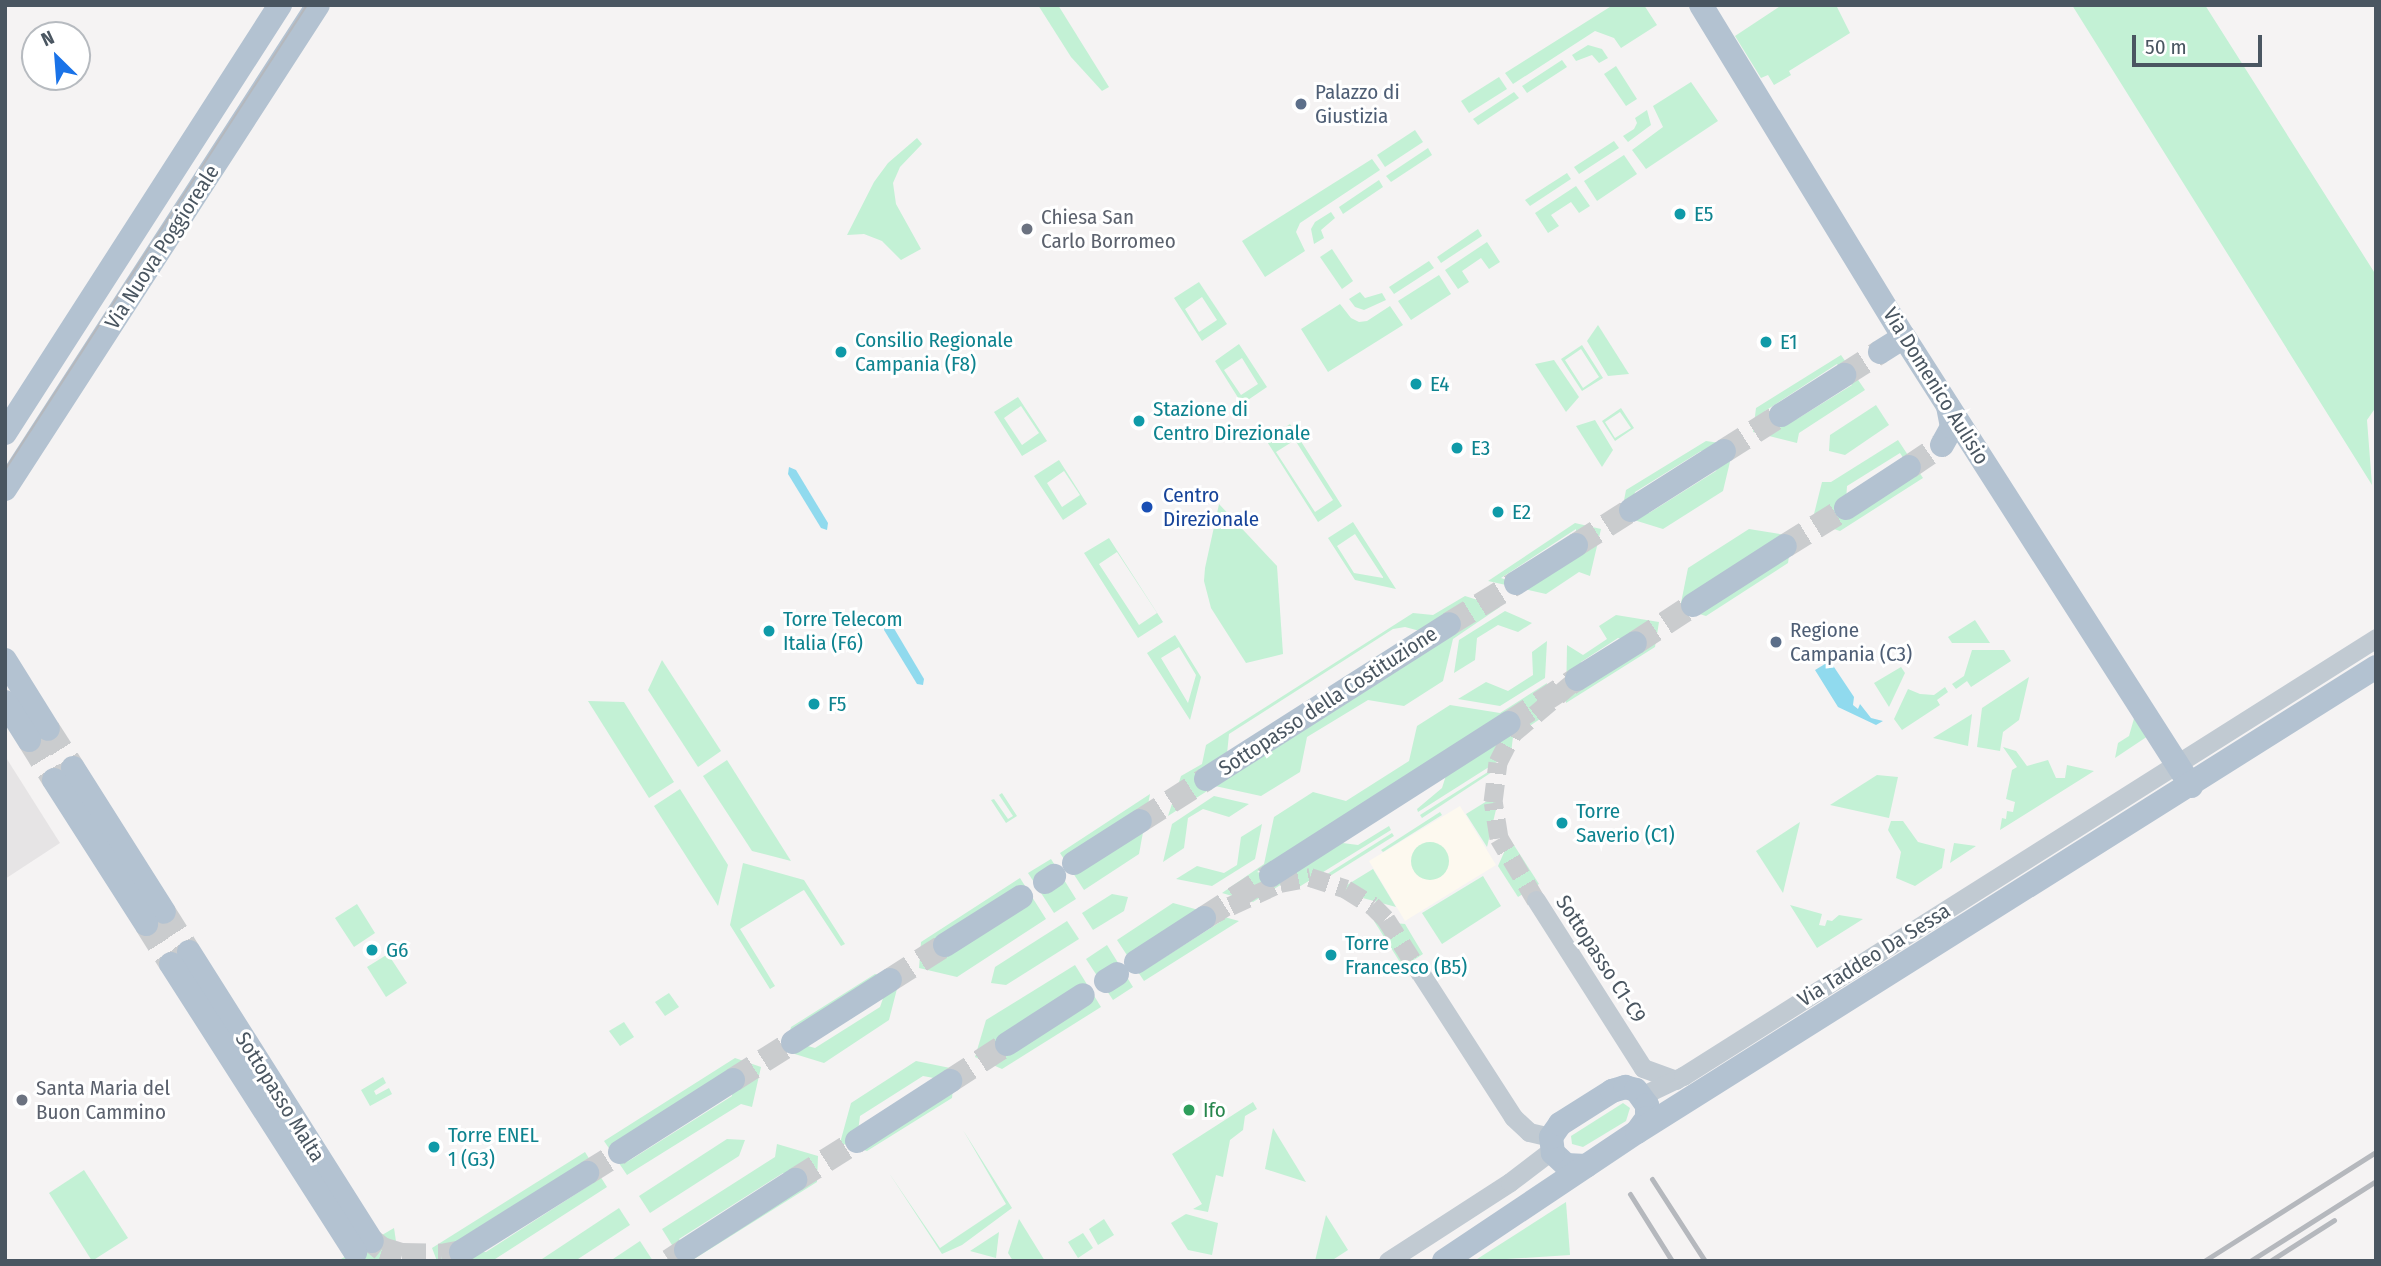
<!DOCTYPE html>
<html>
<head>
<meta charset="utf-8">
<style>
  body { margin:0 }
  #map { position:relative; width:2381px; height:1266px; overflow:hidden; background:#f5f3f3; font-family:"Fira Sans Condensed",sans-serif }
  div>[style] { position:absolute }
  [style*='--x'] { left:calc(var(--x)*1px); top:calc(var(--y)*1px); width:calc(var(--w)*1px); rotate:calc(var(--a)*1deg) }
  .commercial>* { inset:0; background:#fdf9ef }
  .education>* { inset:0; background:#e6e4e5 }
  .green>* { inset:0; background:#c3f1d5 }
  .round { border-radius:50% }
  .water>* { inset:0; background:#90daee }
  .minor-tunnel>* { height:19px; margin-top:-9.5px; transform-origin:0; background:repeating-linear-gradient(90deg,#caccce 0 19px,transparent 0 29px) }
  .major-tunnel>* { height:24px; margin-top:-12px; transform-origin:0; background:repeating-linear-gradient(90deg,#caccce 0 24px,transparent 0 36px) }
  .minor>* { height:19px; margin:-9.5px; padding:0 9.5px; transform-origin:9.5px; border-radius:9.5px; background:#c1cad2 }
  .major>* { height:24px; margin:-12px; padding:0 12px; transform-origin:12px; border-radius:12px; background:#b3c2d1 }
  .tram>* { height:2px; margin:-1px; padding:0 1px; transform-origin:1px; border-radius:1px; background:#b5b8bd }
  .rail>* { height:5px; margin:-2.5px; padding:0 2.5px; transform-origin:2.5px; border-radius:2.5px; background:#b5b8bd }
  .dots>* { width:19px; height:19px; translate:-50% -50%; box-sizing:border-box; border:4px solid #fff; border-radius:50% }
  span { translate:-50% -50%; white-space:nowrap; text-align:center; line-height:1.15; -webkit-text-stroke:6px #fff; paint-order:stroke }
  .service-label { font-size:21px; color:#4e5e75 }
  .left { translate:0 -50%; text-align:left }
  .culture-label { font-size:21px; color:#0d838f }
  .worship-label { font-size:21px; color:#5b616d }
  .street-label { font-size:21px; color:#4a5661 }
  .transit-label { font-size:21px; color:#164399 }
  .leisure-label { font-size:21px; color:#27864d }
  .frame { position:absolute; inset:0; border:7px solid #4a5661; pointer-events:none }
  .north { position:absolute; left:21px; top:21px; width:70px; height:70px; box-sizing:border-box; background:#fff; border:2px solid #b7bbc0; border-radius:50%; rotate:335deg; font-size:19px; font-weight:700; line-height:28px; text-align:center; color:#4a5661 }
  .north::after { content:''; display:block; margin:auto; width:24px; height:32px; background:#1a73e8; clip-path:polygon(50% 0,100% 100%,50% 72%,0 100%) }
  .scale { position:absolute; left:2132px; top:35px; width:130px; height:32px; box-sizing:border-box; border:4px solid #4a5661; border-top:0; padding-left:9px; font-size:21px; line-height:24px; white-space:nowrap; color:#4a5661; -webkit-text-stroke:5px #fff; paint-order:stroke }
</style>
</head>
<body>
<div id="map">
  <div class="commercial">
    <div style="clip-path:polygon(1460px 806px,1496px 865px,1405px 921px,1369px 861px)"></div>
  </div>
  <div class="education">
    <div style="clip-path:polygon(5px 756px,60px 843px,5px 879px)"></div>
  </div>
  <div class="green">
    <div style="clip-path:polygon(1038px 5px,1058px 5px,1109px 87px,1102px 91px,1071px 57px)"></div>
    <div style="clip-path:polygon(1613px 5px,1644px 5px,1657px 25px,1621px 48px,1614px 38px,1595px 31px,1513px 84px,1505px 73px)"></div>
    <div style="clip-path:polygon(1782px 5px,1836px 5px,1850px 33px,1789px 71px,1791px 75px,1774px 85px,1768px 75px,1761px 78px,1735px 36px)"></div>
    <div style="clip-path:polygon(2072px 5px,2205px 5px,2376px 275px,2376px 407px,2367px 420px,2372px 485px)"></div>
    <div style="clip-path:polygon(1588px 45px,1602px 49px,1608px 58px,1599px 63px,1592px 55px,1576px 61px,1572px 55px)"></div>
    <div style="clip-path:polygon(1562px 60px,1567px 67px,1527px 93px,1522px 86px)"></div>
    <div style="clip-path:polygon(1616px 66px,1637px 99px,1626px 106px,1604px 74px)"></div>
    <div style="clip-path:polygon(1499px 77px,1507px 89px,1469px 113px,1461px 101px)"></div>
    <div style="clip-path:polygon(1691px 82px,1718px 121px,1646px 169px,1632px 150px,1663px 127px,1653px 106px)"></div>
    <div style="clip-path:polygon(1514px 92px,1519px 98px,1478px 125px,1473px 119px)"></div>
    <div style="clip-path:polygon(1647px 110px,1651px 125px,1628px 142px,1623px 136px,1634px 129px,1637px 123px,1635px 118px)"></div>
    <div style="clip-path:polygon(1415px 130px,1423px 142px,1385px 167px,1377px 155px)"></div>
    <div style="clip-path:polygon(917px 138px,922px 144px,900px 167px,893px 183px,896px 204px,921px 249px,901px 260px,882px 241px,864px 234px,847px 235px,874px 182px,888px 163px)"></div>
    <div style="clip-path:polygon(1614px 141px,1619px 148px,1579px 174px,1574px 167px)"></div>
    <div style="clip-path:polygon(1428px 148px,1432px 155px,1391px 182px,1386px 176px)"></div>
    <div style="clip-path:polygon(1624px 155px,1637px 174px,1597px 201px,1584px 181px)"></div>
    <div style="clip-path:polygon(1372px 159px,1380px 170px,1300px 223px,1296px 232px,1305px 251px,1265px 277px,1242px 241px)"></div>
    <div style="clip-path:polygon(1567px 173px,1571px 179px,1530px 206px,1525px 200px)"></div>
    <div style="clip-path:polygon(1379px 180px,1383px 187px,1343px 214px,1339px 207px)"></div>
    <div style="clip-path:polygon(1576px 186px,1590px 206px,1579px 213px,1571px 202px,1551px 215px,1559px 226px,1548px 233px,1535px 213px)"></div>
    <div style="clip-path:polygon(1331px 212px,1335px 218px,1321px 230px,1324px 238px,1314px 244px,1311px 229px,1315px 222px)"></div>
    <div style="clip-path:polygon(1478px 229px,1482px 236px,1441px 263px,1437px 257px)"></div>
    <div style="clip-path:polygon(1487px 242px,1500px 262px,1489px 269px,1481px 258px,1462px 271px,1469px 282px,1458px 289px,1445px 270px)"></div>
    <div style="clip-path:polygon(1332px 249px,1353px 281px,1342px 289px,1320px 257px)"></div>
    <div style="clip-path:polygon(1429px 261px,1434px 268px,1394px 294px,1389px 287px)"></div>
    <div style="clip-path:polygon(1439px 275px,1451px 294px,1411px 320px,1398px 301px)"></div>
    <div style="clip-path:polygon(evenodd,1199px 282px,1227px 324px,1202px 341px,1174px 298px,1199px 282px,1202px 297px,1217px 320px,1199px 332px,1185px 309px,1202px 297px)"></div>
    <div style="clip-path:polygon(1360px 292px,1365px 298px,1382px 293px,1386px 300px,1364px 310px,1355px 307px,1349px 299px)"></div>
    <div style="clip-path:polygon(1340px 304px,1351px 318px,1359px 322px,1367px 321px,1390px 306px,1403px 325px,1328px 372px,1301px 329px)"></div>
    <div style="clip-path:polygon(1598px 325px,1629px 374px,1608px 376px,1587px 341px)"></div>
    <div style="clip-path:polygon(evenodd,1239px 344px,1267px 387px,1242px 404px,1215px 361px,1239px 344px,1242px 358px,1258px 384px,1241px 395px,1224px 370px,1242px 358px)"></div>
    <div style="clip-path:polygon(evenodd,1582px 345px,1603px 378px,1582px 391px,1561px 359px,1582px 345px,1581px 349px,1599px 377px,1583px 388px,1565px 360px,1581px 349px)"></div>
    <div style="clip-path:polygon(evenodd,1841px 355px,1865px 390px,1799px 433px,1797px 443px,1753px 432px,1756px 408px,1841px 355px,1837px 364px,1852px 385px,1797px 419px,1765px 411px,1837px 364px)"></div>
    <div style="clip-path:polygon(1554px 360px,1579px 397px,1566px 412px,1535px 364px)"></div>
    <div style="clip-path:polygon(evenodd,1018px 397px,1047px 441px,1022px 456px,994px 412px,1018px 397px,1021px 406px,1039px 433px,1022px 445px,1004px 418px,1021px 406px)"></div>
    <div style="clip-path:polygon(1876px 405px,1889px 425px,1845px 455px,1829px 451px,1830px 435px)"></div>
    <div style="clip-path:polygon(evenodd,1621px 408px,1634px 428px,1615px 441px,1602px 421px,1621px 408px,1620px 412px,1631px 428px,1615px 438px,1605px 422px,1620px 412px)"></div>
    <div style="clip-path:polygon(1595px 420px,1613px 450px,1602px 467px,1576px 426px)"></div>
    <div style="clip-path:polygon(evenodd,1290px 424px,1342px 506px,1318px 522px,1266px 440px,1290px 424px,1295px 440px,1333px 500px,1315px 512px,1276px 452px,1295px 440px)"></div>
    <div style="clip-path:polygon(evenodd,1898px 440px,1923px 478px,1840px 531px,1812px 522px,1822px 482px,1831px 482px,1898px 440px,1900px 453px,1909px 467px,1845px 517px,1847px 486px,1900px 453px)"></div>
    <div style="clip-path:polygon(evenodd,1706px 441px,1734px 445px,1723px 491px,1663px 529px,1621px 516px,1626px 490px,1706px 441px,1701px 451px,1724px 451px,1716px 471px,1649px 513px,1631px 510px,1635px 492px,1701px 451px)"></div>
    <div style="clip-path:polygon(evenodd,1059px 460px,1087px 504px,1063px 520px,1034px 476px,1059px 460px,1064px 471px,1080px 495px,1062px 507px,1047px 483px,1064px 471px)"></div>
    <div style="clip-path:polygon(1219px 504px,1277px 566px,1283px 654px,1246px 663px,1211px 608px,1204px 581px,1205px 568px)"></div>
    <div style="clip-path:polygon(evenodd,1353px 522px,1396px 589px,1355px 580px,1328px 538px,1353px 522px,1355px 534px,1383px 577px,1383px 578px,1354px 573px,1337px 546px,1355px 534px)"></div>
    <div style="clip-path:polygon(evenodd,1575px 523px,1601px 529px,1590px 576px,1579px 572px,1546px 594px,1488px 581px,1575px 523px,1576px 529px,1575px 559px,1516px 583px,1501px 578px,1576px 529px)"></div>
    <div style="clip-path:polygon(1749px 529px,1792px 536px,1788px 563px,1706px 616px,1680px 608px,1688px 568px)"></div>
    <div style="clip-path:polygon(evenodd,1109px 538px,1163px 622px,1138px 638px,1084px 553px,1109px 538px,1117px 552px,1157px 613px,1139px 625px,1099px 564px,1117px 552px)"></div>
    <div style="clip-path:polygon(evenodd,1465px 596px,1500px 607px,1453px 639px,1443px 681px,1404px 706px,1368px 700px,1307px 737px,1300px 772px,1261px 796px,1215px 786px,1168px 816px,1181px 776px,1202px 764px,1206px 745px,1413px 613px,1433px 615px,1465px 596px,1449px 624px,1462px 625px,1204px 789px,1227px 754px,1229px 734px,1393px 629px,1405px 627px,1420px 631px,1449px 624px)"></div>
    <div style="clip-path:polygon(1505px 611px,1532px 623px,1518px 632px,1498px 625px,1477px 638px,1475px 660px,1454px 673px,1459px 640px)"></div>
    <div style="clip-path:polygon(evenodd,1616px 615px,1659px 622px,1655px 647px,1566px 703px,1567px 645px,1583px 655px,1607px 639px,1599px 626px,1616px 615px,1618px 638px,1644px 646px,1576px 689px,1581px 662px,1618px 638px)"></div>
    <div style="clip-path:polygon(1975px 620px,1990px 643px,1952px 643px,1948px 637px)"></div>
    <div style="clip-path:polygon(evenodd,1175px 635px,1201px 677px,1190px 720px,1147px 653px,1175px 635px,1179px 647px,1196px 675px,1188px 703px,1161px 658px,1179px 647px)"></div>
    <div style="clip-path:polygon(1547px 641px,1545px 678px,1500px 706px,1458px 699px,1486px 682px,1508px 691px,1533px 675px,1532px 652px)"></div>
    <div style="clip-path:polygon(1972px 650px,2004px 650px,2011px 661px,1971px 687px,1967px 681px,1956px 689px,1952px 684px,1964px 676px)"></div>
    <div style="clip-path:polygon(662px 660px,721px 751px,698px 767px,648px 690px)"></div>
    <div style="clip-path:polygon(1901px 667px,1905px 673px,1889px 707px,1874px 683px)"></div>
    <div style="clip-path:polygon(2029px 677px,2019px 720px,2003px 732px,2000px 751px,1977px 747px,1982px 708px)"></div>
    <div style="clip-path:polygon(1547px 683px,1540px 719px,1513px 737px,1511px 753px,1418px 812px,1417px 809px,1442px 788px,1448px 769px,1506px 733px,1512px 708px,1257px 872px,1279px 878px,1335px 842px,1358px 845px,1389px 826px,1391px 830px,1299px 887px,1282px 884px,1253px 902px,1222px 893px,1264px 864px,1274px 817px,1288px 808px,1313px 792px,1346px 801px,1409px 761px,1417px 726px,1450px 705px,1500px 713px)"></div>
    <div style="clip-path:polygon(1945px 687px,1948px 692px,1937px 700px,1940px 705px,1902px 730px,1894px 719px,1908px 689px,1920px 694px,1934px 695px)"></div>
    <div style="clip-path:polygon(588px 701px,624px 702px,674px 782px,649px 798px)"></div>
    <div style="clip-path:polygon(1972px 714px,1968px 746px,1933px 738px)"></div>
    <div style="clip-path:polygon(2135px 715px,2148px 736px,2115px 758px,2118px 743px,2129px 736px)"></div>
    <div style="clip-path:polygon(2003px 747px,2016px 751px,2027px 766px,2048px 760px,2056px 778px,2065px 778px,2067px 765px,2094px 771px,2000px 830px,2002px 818px,2006px 819px,2007px 811px,2013px 812px,2015px 802px,2006px 799px,2012px 770px,2017px 767px)"></div>
    <div style="clip-path:polygon(727px 760px,791px 861px,752px 851px,703px 776px)"></div>
    <div style="clip-path:polygon(1491px 770px,1492px 772px,1422px 818px,1420px 815px)"></div>
    <div style="clip-path:polygon(1877px 775px,1898px 777px,1889px 818px,1830px 805px)"></div>
    <div style="clip-path:polygon(680px 789px,728px 865px,718px 906px,654px 806px)"></div>
    <div style="clip-path:polygon(1002px 793px,1017px 816px,1006px 823px,991px 800px,994px 799px,1008px 819px,1013px 816px,999px 795px)"></div>
    <div style="clip-path:polygon(1500px 793px,1487px 847px,1466px 814px)"></div>
    <div style="clip-path:polygon(1150px 794px,1139px 854px,1084px 890px,1060px 853px)"></div>
    <div style="clip-path:polygon(1214px 796px,1249px 804px,1229px 817px,1203px 809px,1188px 818px,1184px 848px,1163px 862px,1172px 824px)"></div>
    <div style="clip-path:polygon(1440px 812px,1442px 815px,1383px 852px,1381px 850px)"></div>
    <div style="clip-path:polygon(1891px 821px,1903px 821px,1918px 842px,1945px 849px,1942px 868px,1915px 886px,1896px 878px,1901px 852px,1888px 830px)"></div>
    <div style="clip-path:polygon(1800px 822px,1783px 893px,1756px 851px)"></div>
    <div style="clip-path:polygon(1262px 824px,1255px 859px,1212px 886px,1176px 879px,1197px 866px,1224px 873px,1237px 865px,1241px 837px)"></div>
    <div style="clip-path:polygon(1392px 833px,1394px 836px,1322px 881px,1321px 878px)"></div>
    <div style="clip-path:polygon(1510px 839px,1539px 884px,1518px 897px,1498px 866px)"></div>
    <div class="round" style="left:1411px;top:842px;width:38px;height:38px"></div>
    <div style="clip-path:polygon(1954px 843px,1976px 846px,1950px 863px)"></div>
    <div style="clip-path:polygon(1051px 859px,1076px 899px,1054px 913px,1028px 873px)"></div>
    <div style="clip-path:polygon(743px 863px,804px 880px,845px 944px,841px 946px,804px 890px,802px 891px,740px 929px,775px 986px,770px 989px,730px 925px)"></div>
    <div style="clip-path:polygon(1373px 869px,1396px 907px,1337px 891px)"></div>
    <div style="clip-path:polygon(1483px 876px,1501px 906px,1442px 944px,1422px 913px)"></div>
    <div style="clip-path:polygon(evenodd,1020px 878px,1046px 919px,957px 977px,919px 968px,921px 942px,1020px 878px,1016px 889px,945px 945px,933px 943px,933px 942px,1016px 889px)"></div>
    <div style="clip-path:polygon(1112px 894px,1128px 897px,1124px 911px,1093px 930px,1082px 913px)"></div>
    <div style="clip-path:polygon(evenodd,1173px 903px,1239px 921px,1144px 981px,1117px 940px,1173px 903px,1193px 916px,1220px 922px,1143px 971px,1193px 916px)"></div>
    <div style="clip-path:polygon(357px 904px,375px 933px,354px 947px,335px 918px)"></div>
    <div style="clip-path:polygon(1790px 905px,1822px 914px,1819px 925px,1825px 926px,1827px 920px,1832px 921px,1839px 915px,1863px 919px,1817px 948px)"></div>
    <div style="clip-path:polygon(1067px 921px,1079px 939px,1006px 985px,991px 983px,995px 967px)"></div>
    <div style="clip-path:polygon(1374px 921px,1405px 924px,1423px 954px,1403px 967px)"></div>
    <div style="clip-path:polygon(1107px 945px,1133px 987px,1113px 1000px,1086px 959px)"></div>
    <div style="clip-path:polygon(388px 954px,407px 983px,386px 997px,367px 967px)"></div>
    <div style="clip-path:polygon(1075px 965px,1101px 1007px,1002px 1069px,975px 1057px,986px 1020px)"></div>
    <div style="clip-path:polygon(evenodd,875px 974px,899px 981px,889px 1020px,824px 1063px,785px 1051px,791px 1027px,875px 974px,889px 981px,880px 1007px,815px 1048px,793px 1042px,889px 981px)"></div>
    <div style="clip-path:polygon(669px 993px,679px 1007px,665px 1016px,655px 1002px)"></div>
    <div style="clip-path:polygon(624px 1022px,634px 1037px,620px 1046px,609px 1031px)"></div>
    <div style="clip-path:polygon(evenodd,735px 1058px,761px 1067px,752px 1107px,741px 1104px,627px 1175px,604px 1141px,735px 1058px,733px 1080px,732px 1096px,627px 1162px,733px 1080px)"></div>
    <div style="clip-path:polygon(evenodd,916px 1061px,955px 1069px,952px 1098px,867px 1151px,840px 1143px,851px 1103px,916px 1061px,923px 1076px,950px 1081px,857px 1140px,860px 1116px,923px 1076px)"></div>
    <div style="clip-path:polygon(383px 1077px,386px 1083px,374px 1091px,376px 1095px,389px 1088px,392px 1094px,370px 1106px,361px 1090px)"></div>
    <div style="clip-path:polygon(1253px 1102px,1257px 1109px,1245px 1116px,1243px 1130px,1230px 1140px,1223px 1177px,1216px 1175px,1208px 1212px,1193px 1209px,1202px 1204px,1172px 1154px)"></div>
    <div style="clip-path:polygon(1623px 1103px,1630px 1108px,1626px 1121px,1583px 1147px,1572px 1144px,1571px 1136px)"></div>
    <div style="clip-path:polygon(1273px 1128px,1306px 1182px,1265px 1169px)"></div>
    <div style="clip-path:polygon(963px 1130px,1012px 1208px,962px 1245px,942px 1254px,889px 1173px,940px 1248px,1006px 1204px)"></div>
    <div style="clip-path:polygon(727px 1139px,745px 1140px,739px 1156px,650px 1213px,639px 1196px)"></div>
    <div style="clip-path:polygon(evenodd,777px 1144px,818px 1156px,817px 1182px,691px 1261px,682px 1261px,662px 1229px,775px 1157px,777px 1144px,783px 1173px,803px 1184px,690px 1255px,679px 1239px,783px 1173px)"></div>
    <div style="clip-path:polygon(evenodd,585px 1152px,607px 1187px,492px 1261px,437px 1261px,432px 1248px,585px 1152px,582px 1166px,593px 1183px,486px 1252px,449px 1251px,582px 1166px)"></div>
    <div style="clip-path:polygon(84px 1170px,128px 1238px,92px 1261px,49px 1193px)"></div>
    <div style="clip-path:polygon(1566px 1202px,1570px 1255px,1474px 1261px)"></div>
    <div style="clip-path:polygon(619px 1208px,630px 1225px,575px 1261px,539px 1261px)"></div>
    <div style="clip-path:polygon(1186px 1214px,1218px 1223px,1212px 1255px,1188px 1250px,1171px 1223px)"></div>
    <div style="clip-path:polygon(1326px 1215px,1348px 1250px,1331px 1261px,1315px 1261px)"></div>
    <div style="clip-path:polygon(1019px 1219px,1045px 1261px,1013px 1261px,1008px 1253px)"></div>
    <div style="clip-path:polygon(1104px 1219px,1114px 1235px,1098px 1245px,1089px 1229px)"></div>
    <div style="clip-path:polygon(394px 1228px,397px 1248px,394px 1261px,341px 1259px)"></div>
    <div style="clip-path:polygon(999px 1232px,996px 1258px,970px 1251px)"></div>
    <div style="clip-path:polygon(1083px 1233px,1093px 1248px,1078px 1258px,1068px 1242px)"></div>
    <div style="clip-path:polygon(640px 1241px,653px 1261px,610px 1261px)"></div>
  </div>
  <div class="water">
    <div style="clip-path:polygon(789px 467px,796px 470px,828px 523px,827px 530px,821px 528px,788px 474px)"></div>
    <div style="clip-path:polygon(885px 623px,892px 625px,924px 679px,923px 685px,917px 684px,884px 630px)"></div>
    <div style="clip-path:polygon(1830px 661px,1854px 697px,1853px 705px,1858px 709px,1860px 704px,1871px 718px,1883px 721px,1876px 725px,1838px 707px,1815px 670px)"></div>
  </div>
  <div class="minor-tunnel">
    <div style="--x:1536;--y:900;--w:72;--a:-120.8"></div>
    <div style="--x:1499;--y:838;--w:36;--a:-99"></div>
    <div style="--x:1493;--y:802;--w:40;--a:-82.9"></div>
    <div style="--x:1498;--y:762;--w:33;--a:-63"></div>
    <div style="--x:1513;--y:733;--w:84;--a:-40.2"></div>
    <div style="--x:1204;--y:918;--w:84;--a:-24.7"></div>
    <div style="--x:1280;--y:883;--w:31;--a:-11"></div>
    <div style="--x:1310;--y:877;--w:38;--a:18"></div>
    <div style="--x:1346;--y:889;--w:31;--a:32"></div>
    <div style="--x:1372;--y:905;--w:20;--a:45"></div>
    <div style="--x:1386;--y:919;--w:65;--a:57.5"></div>
  </div>
  <div class="major-tunnel">
    <div style="--x:1844;--y:375;--w:43;--a:-32.6"></div>
    <div style="--x:1724;--y:451;--w:67;--a:-32.3"></div>
    <div style="--x:1909;--y:467;--w:40;--a:-34"></div>
    <div style="--x:1576;--y:545;--w:65;--a:-32.5"></div>
    <div style="--x:1785;--y:546;--w:72;--a:-31.9"></div>
    <div style="--x:1449;--y:624;--w:79;--a:-31.5"></div>
    <div style="--x:1635;--y:643;--w:69;--a:-33.2"></div>
    <div style="--x:1509;--y:723;--w:81;--a:-32.9"></div>
    <div style="--x:48;--y:729;--w:46;--a:57.3"></div>
    <div style="--x:29;--y:740;--w:47;--a:58"></div>
    <div style="--x:1140;--y:821;--w:78;--a:-32.5"></div>
    <div style="--x:164;--y:912;--w:47;--a:58"></div>
    <div style="--x:1204;--y:918;--w:80;--a:-32.7"></div>
    <div style="--x:146;--y:924;--w:47;--a:58"></div>
    <div style="--x:890;--y:980;--w:65;--a:-32.5"></div>
    <div style="--x:733;--y:1080;--w:71;--a:-32.3"></div>
    <div style="--x:950;--y:1081;--w:68;--a:-33"></div>
    <div style="--x:587;--y:1173;--w:39;--a:-32"></div>
    <div style="--x:795;--y:1180;--w:73;--a:-32.2"></div>
    <div style="--x:372;--y:1241;--w:13;--a:39"></div>
    <div style="--x:382;--y:1249;--w:21;--a:17"></div>
    <div style="--x:402;--y:1255;--w:39;--a:1"></div>
    <div style="--x:441;--y:1256;--w:20;--a:-11"></div>
    <div style="--x:669;--y:1261;--w:20;--a:-33"></div>
  </div>
  <div class="minor">
    <div style="--x:1536;--y:900;--w:199;--a:57.5"></div>
    <div style="--x:1643;--y:1068;--w:35;--a:20"></div>
    <div style="--x:1421;--y:974;--w:170;--a:57.2"></div>
    <div style="--x:1513;--y:1117;--w:22;--a:43"></div>
    <div style="--x:1529;--y:1132;--w:23;--a:13"></div>
    <div style="--x:1641;--y:1096;--w:47;--a:-25.5"></div>
    <div style="--x:1683;--y:1076;--w:820;--a:-32.29"></div>
    <div style="--x:1388;--y:1261;--w:145;--a:-32.9"></div>
    <div style="--x:1510;--y:1182;--w:53;--a:-37.3"></div>
  </div>
  <div class="major">
    <div style="--x:1701;--y:5;--w:389;--a:58.6"></div>
    <div style="--x:1904;--y:337;--w:533;--a:57.41"></div>
    <div style="--x:1880;--y:352;--w:28;--a:-32"></div>
    <div style="--x:1781;--y:415;--w:75;--a:-32.4"></div>
    <div style="--x:5;--y:433;--w:509;--a:-57.28"></div>
    <div style="--x:1942;--y:445;--w:21;--a:-61"></div>
    <div style="--x:1952;--y:427;--w:21;--a:-101"></div>
    <div style="--x:5;--y:489;--w:576;--a:-57.11"></div>
    <div style="--x:1846;--y:508;--w:75;--a:-33.1"></div>
    <div style="--x:1631;--y:510;--w:110;--a:-32.4"></div>
    <div style="--x:1516;--y:583;--w:71;--a:-32.3"></div>
    <div style="--x:1693;--y:605;--w:109;--a:-32.7"></div>
    <div style="--x:5;--y:660;--w:81;--a:58.1"></div>
    <div style="--x:1577;--y:679;--w:68;--a:-31.8"></div>
    <div style="--x:5;--y:702;--w:45;--a:57.7"></div>
    <div style="--x:73;--y:768;--w:170;--a:57.7"></div>
    <div style="--x:1206;--y:779;--w:288;--a:-32.5"></div>
    <div style="--x:54;--y:780;--w:171;--a:57.4"></div>
    <div style="--x:1074;--y:863;--w:78;--a:-32.5"></div>
    <div style="--x:1271;--y:875;--w:282;--a:-32.6"></div>
    <div style="--x:1045;--y:882;--w:11;--a:-34"></div>
    <div style="--x:945;--y:945;--w:90;--a:-32.3"></div>
    <div style="--x:189;--y:952;--w:342;--a:57.7"></div>
    <div style="--x:1136;--y:962;--w:81;--a:-32.9"></div>
    <div style="--x:171;--y:964;--w:342;--a:57.4"></div>
    <div style="--x:1106;--y:981;--w:13;--a:-32"></div>
    <div style="--x:793;--y:1042;--w:115;--a:-32.6"></div>
    <div style="--x:1007;--y:1044;--w:90;--a:-32.8"></div>
    <div style="--x:857;--y:1141;--w:111;--a:-32.8"></div>
    <div style="--x:620;--y:1152;--w:134;--a:-32.5"></div>
    <div style="--x:1586;--y:1166;--w:20;--a:-177"></div>
    <div style="--x:1566;--y:1165;--w:18;--a:-137"></div>
    <div style="--x:1553;--y:1153;--w:16;--a:-97"></div>
    <div style="--x:1551;--y:1137;--w:16;--a:-55"></div>
    <div style="--x:1560;--y:1124;--w:62;--a:-32.4"></div>
    <div style="--x:1612;--y:1091;--w:14;--a:-17"></div>
    <div style="--x:1625;--y:1087;--w:11;--a:15"></div>
    <div style="--x:1636;--y:1090;--w:19;--a:54"></div>
    <div style="--x:1647;--y:1105;--w:13;--a:90"></div>
    <div style="--x:1647;--y:1118;--w:17;--a:126"></div>
    <div style="--x:686;--y:1250;--w:130;--a:-32.7"></div>
    <div style="--x:461;--y:1252;--w:149;--a:-32.1"></div>
    <div style="--x:1444;--y:1261;--w:232;--a:-33.8"></div>
    <div style="--x:1637;--y:1132;--w:873;--a:-32.18"></div>
  </div>
  <div class="tram">
    <div style="--x:5;--y:470;--w:554;--a:-57"></div>
  </div>
  <div class="rail">
    <div style="--x:1652;--y:1179;--w:98;--a:57.1"></div>
    <div style="--x:1630;--y:1194;--w:79;--a:57.9"></div>
    <div style="--x:2204;--y:1261;--w:204;--a:-32.4"></div>
    <div style="--x:2250;--y:1261;--w:149;--a:-32.4"></div>
    <div style="--x:2270;--y:1261;--w:76;--a:-32.6"></div>
  </div>
  <div class="dots">
    <div style="left:1301px;top:104px;background:#5c6f8a"></div>
    <div style="left:1680px;top:214px;background:#0f9aa8"></div>
    <div style="left:1027px;top:229px;background:#6b7280"></div>
    <div style="left:1766px;top:342px;background:#0f9aa8"></div>
    <div style="left:841px;top:352px;background:#0f9aa8"></div>
    <div style="left:1416px;top:384px;background:#0f9aa8"></div>
    <div style="left:1139px;top:421px;background:#0f9aa8"></div>
    <div style="left:1457px;top:448px;background:#0f9aa8"></div>
    <div style="left:1147px;top:507px;background:#1a4fb4"></div>
    <div style="left:1498px;top:512px;background:#0f9aa8"></div>
    <div style="left:769px;top:631px;background:#0f9aa8"></div>
    <div style="left:1776px;top:642px;background:#5c6f8a"></div>
    <div style="left:814px;top:704px;background:#0f9aa8"></div>
    <div style="left:1562px;top:823px;background:#0f9aa8"></div>
    <div style="left:372px;top:950px;background:#0f9aa8"></div>
    <div style="left:1331px;top:955px;background:#0f9aa8"></div>
    <div style="left:22px;top:1100px;background:#6b7280"></div>
    <div style="left:1189px;top:1110px;background:#2e9e5b"></div>
    <div style="left:434px;top:1147px;background:#0f9aa8"></div>
  </div>
  <div class="service-label">
    <span class="left" style="left:1315px;top:104px">Palazzo di<br>Giustizia</span>
    <span class="left" style="left:1790px;top:642px">Regione<br>Campania (C3)</span>
  </div>
  <div class="culture-label">
    <span class="left" style="left:1694px;top:214px">E5</span>
    <span class="left" style="left:855px;top:352px">Consilio Regionale<br>Campania (F8)</span>
    <span class="left" style="left:1780px;top:342px">E1</span>
    <span class="left" style="left:1430px;top:384px">E4</span>
    <span class="left" style="left:1153px;top:421px">Stazione di<br>Centro Direzionale</span>
    <span class="left" style="left:1471px;top:448px">E3</span>
    <span class="left" style="left:1512px;top:512px">E2</span>
    <span class="left" style="left:783px;top:631px">Torre Telecom<br>Italia (F6)</span>
    <span class="left" style="left:828px;top:704px">F5</span>
    <span class="left" style="left:1576px;top:823px">Torre<br>Saverio (C1)</span>
    <span class="left" style="left:1345px;top:955px">Torre<br>Francesco (B5)</span>
    <span class="left" style="left:386px;top:950px">G6</span>
    <span class="left" style="left:448px;top:1147px">Torre ENEL<br>1 (G3)</span>
  </div>
  <div class="worship-label">
    <span class="left" style="left:1041px;top:229px">Chiesa San<br>Carlo Borromeo</span>
    <span class="left" style="left:36px;top:1100px">Santa Maria del<br>Buon Cammino</span>
  </div>
  <div class="street-label">
    <span style="left:162px;top:247px;rotate:-57deg">Via Nuova Poggioreale</span>
    <span style="left:1936px;top:386px;rotate:58deg">Via Domenico Aulisio</span>
    <span style="left:1328px;top:701px;rotate:-33deg">Sottopasso della Costituzione</span>
    <span style="left:1874px;top:955px;rotate:-32deg">Via Taddeo Da Sessa</span>
    <span style="left:1601px;top:959px;rotate:57deg">Sottopasso C1-C9</span>
    <span style="left:280px;top:1097px;rotate:58deg">Sottopasso Malta</span>
  </div>
  <div class="transit-label">
    <span class="left" style="left:1163px;top:507px">Centro<br>Direzionale</span>
  </div>
  <div class="leisure-label">
    <span class="left" style="left:1203px;top:1110px">Ifo</span>
  </div>
  <div class="frame"></div>
  <div class="north">N</div>
  <div class="scale">50 m</div>
</div>
</body>
</html>
